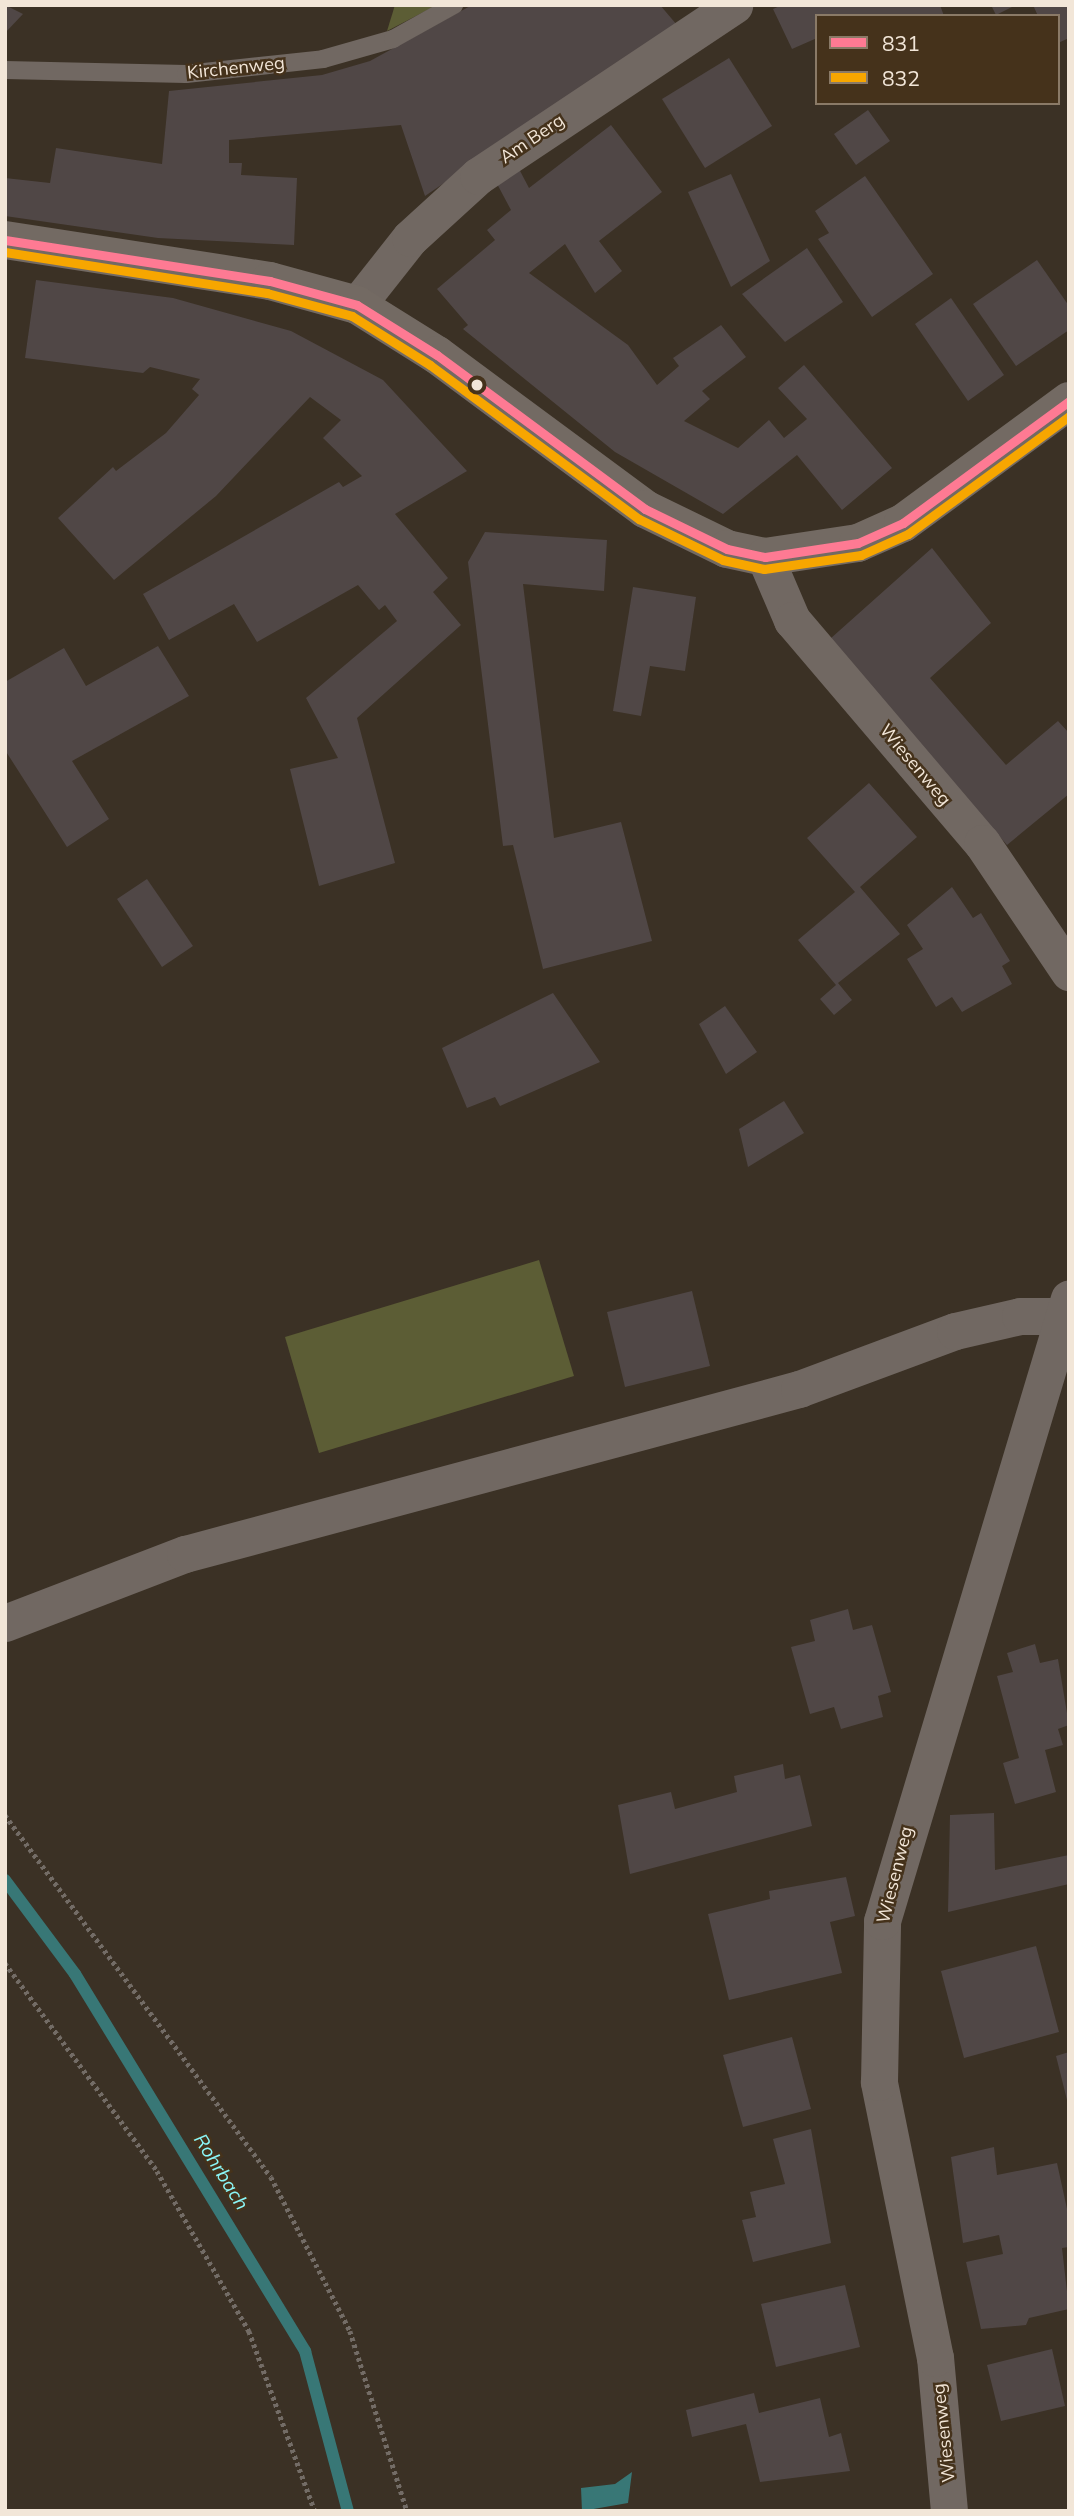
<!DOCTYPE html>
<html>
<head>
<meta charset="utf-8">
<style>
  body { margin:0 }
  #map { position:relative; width:1074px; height:2516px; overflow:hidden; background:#3b3125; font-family:Mulish,sans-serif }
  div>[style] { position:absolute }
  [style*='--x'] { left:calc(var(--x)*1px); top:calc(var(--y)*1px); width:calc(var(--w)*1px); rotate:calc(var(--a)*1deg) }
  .green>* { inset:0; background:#5c5d35 }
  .water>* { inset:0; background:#387776 }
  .stream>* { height:12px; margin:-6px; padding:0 6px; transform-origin:6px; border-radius:6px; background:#387776 }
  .building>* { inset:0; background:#504746 }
  .path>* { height:4.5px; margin-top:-2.25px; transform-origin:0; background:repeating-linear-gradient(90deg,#736c66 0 3.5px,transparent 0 7px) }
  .lane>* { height:18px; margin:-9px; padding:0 9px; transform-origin:9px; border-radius:9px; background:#716862 }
  .street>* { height:37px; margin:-18.5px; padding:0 18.5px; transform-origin:18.5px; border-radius:18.5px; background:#716862 }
  .secondary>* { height:38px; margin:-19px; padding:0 19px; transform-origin:19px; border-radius:19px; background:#736a63 }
  .bus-1>* { height:9px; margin:-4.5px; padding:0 4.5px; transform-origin:4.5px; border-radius:4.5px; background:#fe7a93 }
  .bus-2>* { height:9px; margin:-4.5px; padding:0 4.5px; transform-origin:4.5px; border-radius:4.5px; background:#f7a600 }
  .dots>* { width:19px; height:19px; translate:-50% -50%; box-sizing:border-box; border:4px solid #45321b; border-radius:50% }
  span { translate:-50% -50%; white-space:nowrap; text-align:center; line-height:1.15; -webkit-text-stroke:5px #45321b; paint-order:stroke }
  .street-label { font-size:18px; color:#f2e6d8 }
  .water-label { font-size:19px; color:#8af6f7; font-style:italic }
  .frame { position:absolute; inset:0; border:7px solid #f2e6d8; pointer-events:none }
  .legend { position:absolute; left:815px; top:14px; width:245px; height:91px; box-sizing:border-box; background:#45321b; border:2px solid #8a7a67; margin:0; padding:9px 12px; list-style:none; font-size:21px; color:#f2e6d8 }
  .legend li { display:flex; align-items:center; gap:14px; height:35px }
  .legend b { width:35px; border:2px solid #8a7a67 }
</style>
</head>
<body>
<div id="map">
  <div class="green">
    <div style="clip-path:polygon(395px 5px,437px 5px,387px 31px)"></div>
    <div style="clip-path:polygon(539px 1260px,574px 1376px,319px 1453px,285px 1337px)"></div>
  </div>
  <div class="water">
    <div style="clip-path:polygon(632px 2472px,628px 2503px,582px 2511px,581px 2488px,615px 2484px)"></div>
  </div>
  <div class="stream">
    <div style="--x:5;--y:1880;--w:117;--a:53.3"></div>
    <div style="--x:75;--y:1974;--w:442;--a:58.6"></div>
    <div style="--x:305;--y:2351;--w:166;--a:75"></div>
  </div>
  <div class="building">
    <div style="clip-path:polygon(5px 5px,23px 14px,5px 33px)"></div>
    <div style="clip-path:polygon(472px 5px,660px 5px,677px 25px,425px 196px,401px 125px,229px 140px,229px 163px,242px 163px,241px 175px,297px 178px,294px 245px,158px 238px,5px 216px,5px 178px,50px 183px,56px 148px,162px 164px,169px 91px,322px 75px,370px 61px)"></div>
    <div style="clip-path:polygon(782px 5px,940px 5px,944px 16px,817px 16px,817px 38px,792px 49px,773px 9px)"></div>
    <div style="clip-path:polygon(991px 5px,1016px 5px,996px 15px)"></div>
    <div style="clip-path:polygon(1033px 5px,1069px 5px,1069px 38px,1058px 43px,1058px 16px,1038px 16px)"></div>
    <div style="clip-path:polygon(729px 58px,772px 126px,705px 168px,662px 99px)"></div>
    <div style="clip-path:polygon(868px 110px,890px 141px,856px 165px,834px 134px)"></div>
    <div style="clip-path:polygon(611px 125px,662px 192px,599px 241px,622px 271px,595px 293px,565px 244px,529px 273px,628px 345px,657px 385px,679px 366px,673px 358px,721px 325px,746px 357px,702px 391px,710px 399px,684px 421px,738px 448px,769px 420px,784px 438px,807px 419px,778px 388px,804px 365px,892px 468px,842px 510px,797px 455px,723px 514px,615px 452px,463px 329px,468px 325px,437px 289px,495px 240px,487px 230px,511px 210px,495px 180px,518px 167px,529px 188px)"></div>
    <div style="clip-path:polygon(731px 174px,770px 261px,731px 287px,688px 192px)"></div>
    <div style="clip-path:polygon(865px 176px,933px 274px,872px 317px,818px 239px,829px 233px,815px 211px)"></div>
    <div style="clip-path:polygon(807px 248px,843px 302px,785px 342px,742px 294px)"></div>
    <div style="clip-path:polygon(1037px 260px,1069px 306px,1069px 330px,1016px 366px,973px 304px)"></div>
    <div style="clip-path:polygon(36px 280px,173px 298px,291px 331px,383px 380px,467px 471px,395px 514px,448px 578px,433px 592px,461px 625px,357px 718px,395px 863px,319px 886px,290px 769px,338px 758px,306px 698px,397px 621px,385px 605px,379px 610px,358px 585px,257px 642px,234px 604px,169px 640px,143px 594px,339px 482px,343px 487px,362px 476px,323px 438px,341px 420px,310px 397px,216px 496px,114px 580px,58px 518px,113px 467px,116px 471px,166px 433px,199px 395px,192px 389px,200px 379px,150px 367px,143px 373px,25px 358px)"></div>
    <div style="clip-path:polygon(951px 298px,1004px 375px,968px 401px,915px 324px)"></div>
    <div style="clip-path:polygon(485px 532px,607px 540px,604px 591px,523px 584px,554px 838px,621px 822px,652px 941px,543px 969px,513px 845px,503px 846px,468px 562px)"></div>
    <div style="clip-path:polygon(932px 548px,991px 623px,930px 678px,1006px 765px,1058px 721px,1069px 733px,1069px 794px,1007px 845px,830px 639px)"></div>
    <div style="clip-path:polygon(633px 587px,696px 597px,685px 671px,650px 666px,641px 716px,613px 711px)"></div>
    <div style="clip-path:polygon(158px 646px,189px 696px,72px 761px,109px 819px,67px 847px,5px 750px,5px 682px,64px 648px,86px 686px)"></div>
    <div style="clip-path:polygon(869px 783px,917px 837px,860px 887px,900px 934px,838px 983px,852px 1000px,834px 1015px,820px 999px,836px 985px,798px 940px,855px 892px,807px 838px)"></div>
    <div style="clip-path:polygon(147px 879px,193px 946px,162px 967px,117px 899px)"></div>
    <div style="clip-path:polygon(952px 887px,973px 918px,981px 913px,1010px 961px,1002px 966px,1012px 984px,962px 1012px,952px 997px,936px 1007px,907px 959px,923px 949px,907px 925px)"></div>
    <div style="clip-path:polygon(553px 993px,600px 1062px,500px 1106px,495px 1097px,467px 1108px,442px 1048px)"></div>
    <div style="clip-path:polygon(725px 1006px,757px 1052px,726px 1074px,699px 1024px)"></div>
    <div style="clip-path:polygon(784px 1101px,804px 1133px,748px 1167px,739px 1129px)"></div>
    <div style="clip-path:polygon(692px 1291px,710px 1366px,625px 1387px,607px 1312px)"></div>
    <div style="clip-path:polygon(848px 1609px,853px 1630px,872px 1625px,891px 1692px,878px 1696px,883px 1717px,841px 1729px,834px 1707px,810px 1714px,791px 1647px,815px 1641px,810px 1620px)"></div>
    <div style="clip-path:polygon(1035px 1644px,1040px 1663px,1058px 1659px,1069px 1725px,1058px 1729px,1063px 1745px,1045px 1750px,1056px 1792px,1015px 1804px,1003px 1763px,1019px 1758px,997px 1676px,1013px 1672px,1007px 1653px)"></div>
    <div style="clip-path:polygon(783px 1764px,785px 1779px,800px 1775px,812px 1826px,630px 1874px,618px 1805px,671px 1792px,675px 1809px,737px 1792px,734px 1776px)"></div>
    <div style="clip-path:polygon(994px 1813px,995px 1870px,1069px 1855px,1069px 1884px,948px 1912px,950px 1815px)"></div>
    <div style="clip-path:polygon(846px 1877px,855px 1916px,830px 1922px,842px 1973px,729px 2000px,708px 1914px,770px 1899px,769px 1891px)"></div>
    <div style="clip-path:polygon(1036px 1946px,1059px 2032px,964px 2058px,941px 1971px)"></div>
    <div style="clip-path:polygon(792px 2037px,811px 2109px,743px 2127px,723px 2055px)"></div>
    <div style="clip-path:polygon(1069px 2052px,1069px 2103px,1068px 2104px,1056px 2056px)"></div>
    <div style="clip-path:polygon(811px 2129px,831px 2243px,753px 2262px,742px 2220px,756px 2217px,750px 2192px,785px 2184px,773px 2139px)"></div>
    <div style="clip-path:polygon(994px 2147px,997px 2175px,1057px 2163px,1069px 2218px,1069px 2247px,1062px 2248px,1069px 2309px,1029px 2318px,1026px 2325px,981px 2329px,966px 2262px,1003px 2254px,999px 2235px,963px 2243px,951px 2157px)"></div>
    <div style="clip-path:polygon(845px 2285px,860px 2347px,776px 2367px,761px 2304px)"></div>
    <div style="clip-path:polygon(1052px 2349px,1065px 2406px,1001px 2421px,987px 2365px)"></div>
    <div style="clip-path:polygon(754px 2393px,759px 2413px,820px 2398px,829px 2437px,841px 2433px,850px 2471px,760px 2482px,746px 2424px,692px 2437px,686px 2410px)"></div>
  </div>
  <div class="path">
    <div style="--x:5;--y:1815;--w:449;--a:53.7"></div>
    <div style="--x:271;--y:2177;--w:173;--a:62.8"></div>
    <div style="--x:350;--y:2331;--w:189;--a:72.4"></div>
    <div style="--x:5;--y:1963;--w:258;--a:53.8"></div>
    <div style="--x:157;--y:2171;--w:185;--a:60.1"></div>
    <div style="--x:249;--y:2331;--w:192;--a:69.9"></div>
  </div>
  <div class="lane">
    <div style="--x:5;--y:70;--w:181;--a:1.3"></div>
    <div style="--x:186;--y:74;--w:138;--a:-6.2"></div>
    <div style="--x:323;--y:59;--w:73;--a:-15.9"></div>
    <div style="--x:393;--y:39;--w:70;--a:-29.1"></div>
  </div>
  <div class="street">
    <div style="--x:357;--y:305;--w:85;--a:-51.7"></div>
    <div style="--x:410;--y:238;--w:92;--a:-42.4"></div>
    <div style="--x:478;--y:176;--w:308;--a:-33.7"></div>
    <div style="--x:765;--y:557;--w:69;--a:66.8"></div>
    <div style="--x:792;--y:620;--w:293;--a:49.6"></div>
    <div style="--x:982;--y:843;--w:156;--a:56"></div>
    <div style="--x:5;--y:1623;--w:193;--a:-21"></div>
    <div style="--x:185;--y:1554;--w:636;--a:-15.04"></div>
    <div style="--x:799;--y:1389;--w:166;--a:-20.4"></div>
    <div style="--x:955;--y:1331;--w:67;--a:-13"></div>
    <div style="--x:1020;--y:1316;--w:44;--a:0"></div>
    <div style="--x:949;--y:2511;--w:154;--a:-95.2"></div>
    <div style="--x:935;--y:2358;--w:282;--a:-101.5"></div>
    <div style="--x:879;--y:2082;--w:161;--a:-88.9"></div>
    <div style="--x:882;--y:1921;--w:650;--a:-73.29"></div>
  </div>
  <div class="secondary">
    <div style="--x:5;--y:240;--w:268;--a:8.8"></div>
    <div style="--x:270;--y:281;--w:90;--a:15.4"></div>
    <div style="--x:357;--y:305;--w:94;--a:32"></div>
    <div style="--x:437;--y:355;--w:259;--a:36.5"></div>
    <div style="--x:645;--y:509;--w:91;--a:26"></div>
    <div style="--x:727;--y:549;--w:39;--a:12"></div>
    <div style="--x:765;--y:557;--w:94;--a:-8.6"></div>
    <div style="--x:858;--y:543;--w:49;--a:-24"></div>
    <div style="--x:903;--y:523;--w:206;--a:-36.3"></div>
  </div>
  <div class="bus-1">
    <div style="--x:5;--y:240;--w:268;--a:8.8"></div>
    <div style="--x:270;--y:281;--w:90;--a:15.4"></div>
    <div style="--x:357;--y:305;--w:94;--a:32"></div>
    <div style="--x:437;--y:355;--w:259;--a:36.5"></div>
    <div style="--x:645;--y:509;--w:91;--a:26"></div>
    <div style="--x:727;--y:549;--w:39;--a:12"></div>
    <div style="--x:765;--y:557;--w:94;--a:-8.6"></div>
    <div style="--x:858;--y:543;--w:49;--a:-24"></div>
    <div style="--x:903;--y:523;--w:206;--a:-36.3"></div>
  </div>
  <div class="bus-2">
    <div style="--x:5;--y:252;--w:265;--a:8.9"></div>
    <div style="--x:267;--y:293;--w:88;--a:15.1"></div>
    <div style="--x:352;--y:316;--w:92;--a:32.1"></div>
    <div style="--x:430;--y:365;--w:260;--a:36.4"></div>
    <div style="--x:639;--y:519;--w:93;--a:26"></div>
    <div style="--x:723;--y:560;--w:42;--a:12.4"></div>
    <div style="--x:764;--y:569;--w:98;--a:-8.2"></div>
    <div style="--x:861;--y:555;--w:51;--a:-24.1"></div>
    <div style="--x:908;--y:534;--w:200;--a:-36.2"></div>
  </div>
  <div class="dots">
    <div style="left:477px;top:385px;background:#f2e6d8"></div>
  </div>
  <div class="street-label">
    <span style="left:236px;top:68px;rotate:-6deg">Kirchenweg</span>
    <span style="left:532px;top:139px;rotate:-34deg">Am Berg</span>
    <span style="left:915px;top:765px;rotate:50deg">Wiesenweg</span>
    <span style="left:895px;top:1875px;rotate:-76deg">Wiesenweg</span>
    <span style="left:944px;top:2433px;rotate:-96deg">Wiesenweg</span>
  </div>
  <div class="water-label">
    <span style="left:221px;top:2172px;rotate:58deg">Rohrbach</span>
  </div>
  <div class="frame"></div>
  <ul class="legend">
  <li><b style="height:9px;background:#fe7a93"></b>831</li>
  <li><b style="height:9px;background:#f7a600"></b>832</li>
  </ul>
</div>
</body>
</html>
